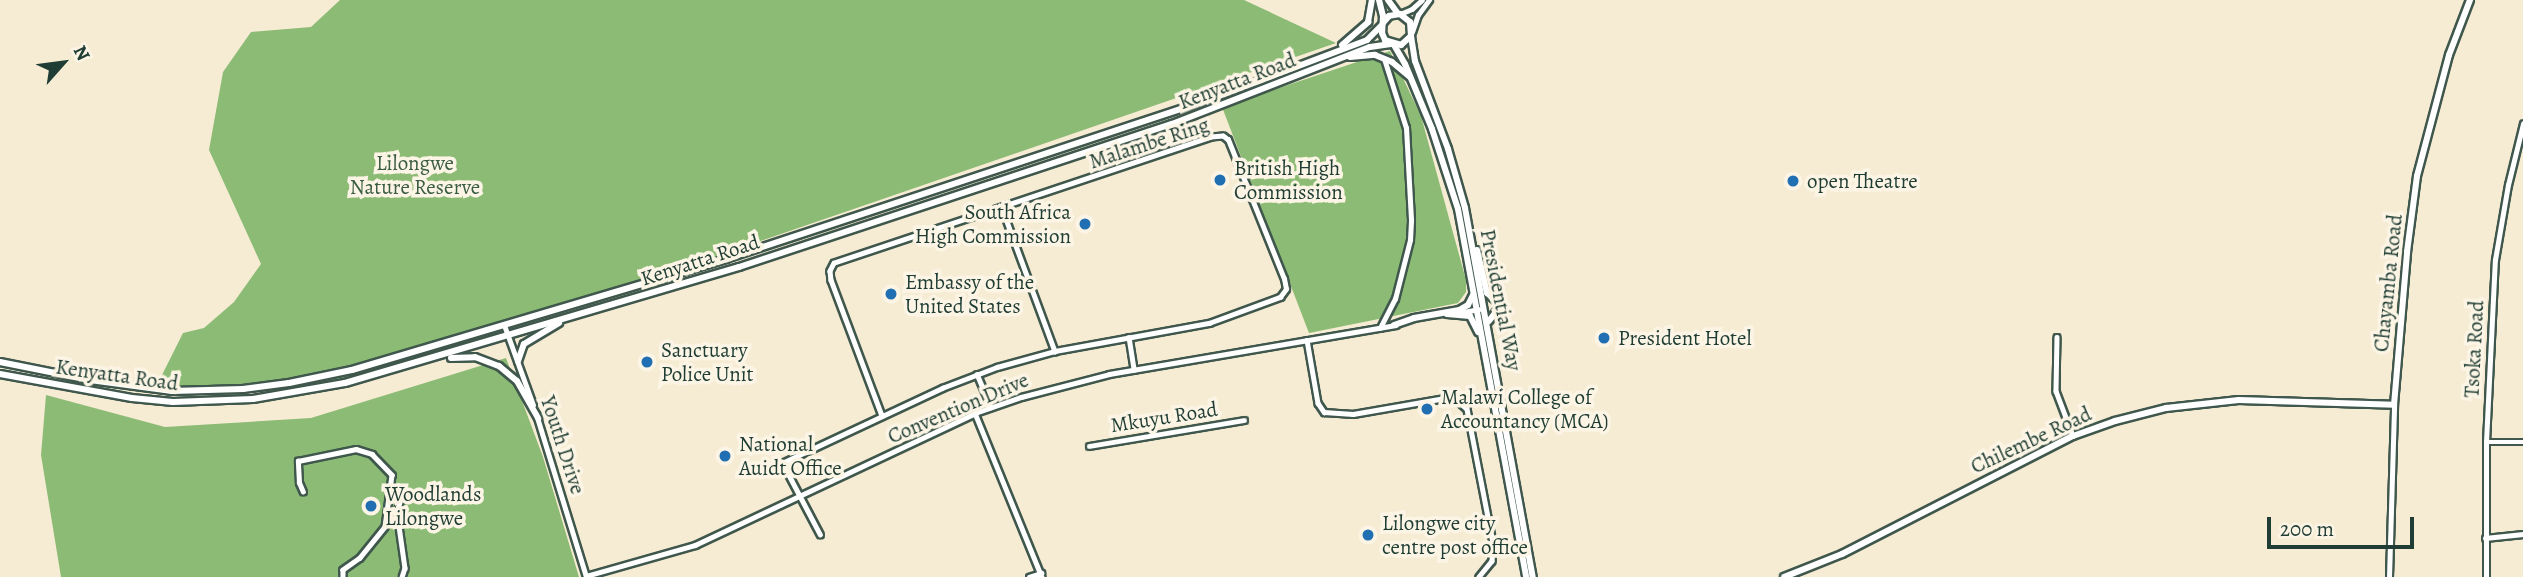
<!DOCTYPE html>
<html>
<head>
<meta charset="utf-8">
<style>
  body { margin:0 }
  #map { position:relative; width:2523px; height:577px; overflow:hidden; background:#f6ebd3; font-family:Alegreya,serif }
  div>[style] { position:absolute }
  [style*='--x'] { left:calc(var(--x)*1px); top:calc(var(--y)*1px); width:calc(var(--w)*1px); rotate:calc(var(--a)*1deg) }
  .forest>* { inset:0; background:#8bbb74 }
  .roads { filter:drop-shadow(2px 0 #3f574c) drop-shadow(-2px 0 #3f574c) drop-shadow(0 2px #3f574c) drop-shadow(0 -2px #3f574c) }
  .minor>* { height:4.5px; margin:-2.25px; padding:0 2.25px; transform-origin:2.25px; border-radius:2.25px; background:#fff }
  .tertiary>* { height:5px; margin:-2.5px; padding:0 2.5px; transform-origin:2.5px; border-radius:2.5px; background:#fff }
  .secondary>* { height:6px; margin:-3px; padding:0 3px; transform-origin:3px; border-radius:3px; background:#fff }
  .dots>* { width:19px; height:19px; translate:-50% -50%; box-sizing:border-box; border:4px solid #fcf5e5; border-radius:50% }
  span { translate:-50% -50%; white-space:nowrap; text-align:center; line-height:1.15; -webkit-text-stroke:7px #fcf5e5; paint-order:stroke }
  .street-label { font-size:21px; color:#1f3d34 }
  .park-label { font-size:21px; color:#3c5d45 }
  .poi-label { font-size:21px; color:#1f3d34 }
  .left { translate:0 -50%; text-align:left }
  .right { translate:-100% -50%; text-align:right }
  .north { position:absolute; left:28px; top:28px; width:70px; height:70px; -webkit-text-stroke:5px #fcf5e5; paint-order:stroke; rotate:62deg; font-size:19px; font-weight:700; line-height:28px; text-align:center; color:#1f3d34 }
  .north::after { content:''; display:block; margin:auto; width:24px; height:32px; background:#1f3d34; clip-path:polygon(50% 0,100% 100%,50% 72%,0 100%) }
  .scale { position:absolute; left:2267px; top:517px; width:147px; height:32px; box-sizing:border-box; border:4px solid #1f3d34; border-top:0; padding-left:9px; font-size:21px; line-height:24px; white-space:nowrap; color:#1f3d34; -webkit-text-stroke:5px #fcf5e5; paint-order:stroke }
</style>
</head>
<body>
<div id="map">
  <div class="forest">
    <div style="clip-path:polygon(340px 0,1244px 0,1336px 43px,412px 361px,346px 378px,280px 388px,154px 391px,183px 333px,204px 328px,234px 302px,261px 264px,209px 150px,223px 72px,251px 32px,311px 27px)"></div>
    <div style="clip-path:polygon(1390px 51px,1421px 116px,1466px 280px,1466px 292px,1458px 303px,1309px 333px,1222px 107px)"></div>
    <div style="clip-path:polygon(506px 358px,543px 457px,579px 577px,61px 577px,41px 455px,46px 395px,165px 427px,311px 418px)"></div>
  </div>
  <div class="roads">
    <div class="minor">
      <div style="--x:1400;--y:14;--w:13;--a:-23"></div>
      <div style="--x:1412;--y:9;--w:13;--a:-42"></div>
      <div style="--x:1412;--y:32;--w:18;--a:-71"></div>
      <div style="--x:1418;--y:15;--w:19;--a:-54"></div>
      <div style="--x:1002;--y:208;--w:153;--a:69.7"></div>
      <div style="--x:1380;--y:328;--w:33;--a:-63"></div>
      <div style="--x:1395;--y:299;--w:61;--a:-75.7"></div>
      <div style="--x:1410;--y:240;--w:20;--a:-87"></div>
      <div style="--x:1411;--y:220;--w:92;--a:-93.1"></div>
      <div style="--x:1406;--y:128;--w:72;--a:-107.7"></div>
      <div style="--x:1129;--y:337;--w:33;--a:81"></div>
      <div style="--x:2057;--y:337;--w:54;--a:91.1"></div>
      <div style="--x:2056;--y:391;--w:48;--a:69.3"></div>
      <div style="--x:1307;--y:340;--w:64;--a:80.1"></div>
      <div style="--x:1318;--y:403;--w:11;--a:56"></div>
      <div style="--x:1324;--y:412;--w:29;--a:4"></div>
      <div style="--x:1353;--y:414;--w:93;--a:-9.9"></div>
      <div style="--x:1445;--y:398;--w:12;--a:9"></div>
      <div style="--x:1457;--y:400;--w:13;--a:42"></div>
      <div style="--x:1467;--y:409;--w:136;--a:79"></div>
      <div style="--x:1493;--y:543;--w:18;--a:93"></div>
      <div style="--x:1492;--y:561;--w:21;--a:129"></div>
      <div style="--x:977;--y:374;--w:36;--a:67"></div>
      <div style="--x:975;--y:413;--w:177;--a:67.8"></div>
      <div style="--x:2486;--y:442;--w:37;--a:0"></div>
      <div style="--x:1089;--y:446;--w:157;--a:-9.5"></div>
      <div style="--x:303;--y:492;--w:10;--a:-114"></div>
      <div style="--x:299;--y:483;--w:22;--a:-93"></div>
      <div style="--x:298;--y:461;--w:59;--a:-11.7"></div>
      <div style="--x:356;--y:449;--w:17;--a:17"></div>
      <div style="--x:372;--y:454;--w:29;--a:46"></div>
      <div style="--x:392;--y:475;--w:52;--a:97.7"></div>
      <div style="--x:385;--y:527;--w:40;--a:129"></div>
      <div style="--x:360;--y:558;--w:21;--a:145"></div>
      <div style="--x:343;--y:570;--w:7;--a:90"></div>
      <div style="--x:401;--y:499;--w:14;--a:107"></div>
      <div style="--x:397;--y:512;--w:57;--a:81.9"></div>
      <div style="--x:405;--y:568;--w:9;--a:108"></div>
      <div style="--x:820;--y:535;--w:81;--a:-117.8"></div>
      <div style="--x:782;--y:463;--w:177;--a:-25.1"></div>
      <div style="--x:942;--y:388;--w:59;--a:-20.9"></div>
      <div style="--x:997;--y:367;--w:60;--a:-15.4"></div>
      <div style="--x:1055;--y:351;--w:157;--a:-10.3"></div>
      <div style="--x:1209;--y:323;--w:76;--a:-20.1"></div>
      <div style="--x:1280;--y:297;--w:10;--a:-53"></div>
      <div style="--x:1286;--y:289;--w:10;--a:-101"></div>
      <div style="--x:1284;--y:279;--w:150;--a:-111.9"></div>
      <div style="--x:1228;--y:140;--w:6;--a:-141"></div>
      <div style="--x:1223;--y:136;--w:12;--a:175"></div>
      <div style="--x:1211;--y:137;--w:397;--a:161.5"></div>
      <div style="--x:834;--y:263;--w:9;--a:117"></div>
      <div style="--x:830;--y:271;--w:9;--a:84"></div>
      <div style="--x:831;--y:280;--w:145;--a:69.4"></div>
      <div style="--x:2485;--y:538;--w:38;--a:-6"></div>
      <div style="--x:1029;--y:577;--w:13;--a:-18"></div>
      <div style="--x:2486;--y:577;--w:135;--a:-90"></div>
      <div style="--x:2486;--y:442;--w:182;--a:-87.2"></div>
      <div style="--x:2495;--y:260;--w:76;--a:-80.2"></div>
      <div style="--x:2508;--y:185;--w:63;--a:-76.2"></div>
    </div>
    <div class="tertiary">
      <div style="--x:1457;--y:313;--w:22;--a:-10"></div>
      <div style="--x:504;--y:325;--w:85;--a:70.1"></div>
      <div style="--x:536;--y:414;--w:170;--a:72.9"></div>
      <div style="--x:586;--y:576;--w:113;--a:-15.9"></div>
      <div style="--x:695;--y:545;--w:310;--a:-25.2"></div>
      <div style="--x:975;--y:413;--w:49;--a:-19.2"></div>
      <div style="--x:1021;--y:397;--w:91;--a:-14.6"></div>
      <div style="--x:1109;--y:374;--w:291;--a:-9.7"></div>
      <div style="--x:2389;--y:577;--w:172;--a:-88.3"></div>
    </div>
    <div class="secondary">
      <div style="--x:1379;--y:0;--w:16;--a:76"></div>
      <div style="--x:1383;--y:16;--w:17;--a:93"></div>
      <div style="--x:1382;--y:33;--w:8;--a:67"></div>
      <div style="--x:1385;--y:40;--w:17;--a:17"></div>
      <div style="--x:1401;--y:45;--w:13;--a:-42"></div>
      <div style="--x:1411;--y:36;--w:14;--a:-94"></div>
      <div style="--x:1410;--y:22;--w:13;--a:-141"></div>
      <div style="--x:1400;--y:14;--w:11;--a:170"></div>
      <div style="--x:1389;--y:16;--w:9;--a:131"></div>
      <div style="--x:1388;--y:0;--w:17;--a:54"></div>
      <div style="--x:1411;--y:36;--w:25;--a:81"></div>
      <div style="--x:1415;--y:61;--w:94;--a:69.4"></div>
      <div style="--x:1448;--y:149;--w:61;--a:73.9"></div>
      <div style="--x:1465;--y:208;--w:375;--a:79.6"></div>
      <div style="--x:1342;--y:45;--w:35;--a:-41"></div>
      <div style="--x:1368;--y:22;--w:22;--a:-80"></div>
      <div style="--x:1394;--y:45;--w:22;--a:60"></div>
      <div style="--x:1405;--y:64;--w:70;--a:67.4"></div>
      <div style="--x:1432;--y:129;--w:84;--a:72"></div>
      <div style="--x:1458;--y:209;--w:374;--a:79.5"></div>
      <div style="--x:1350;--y:57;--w:25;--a:-5"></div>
      <div style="--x:1375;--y:55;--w:18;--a:22"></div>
      <div style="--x:1392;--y:62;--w:23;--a:40"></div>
      <div style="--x:1477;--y:250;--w:44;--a:76.9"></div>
      <div style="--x:1487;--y:293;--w:18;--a:41"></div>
      <div style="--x:1501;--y:305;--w:20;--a:127"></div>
      <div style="--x:1447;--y:314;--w:23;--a:5"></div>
      <div style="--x:1470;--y:316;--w:18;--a:63"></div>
      <div style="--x:1394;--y:325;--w:21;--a:-19"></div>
      <div style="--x:1414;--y:318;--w:46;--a:-10.1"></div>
      <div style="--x:1459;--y:310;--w:10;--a:-29"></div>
      <div style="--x:1468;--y:305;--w:11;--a:-63"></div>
      <div style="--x:451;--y:358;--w:24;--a:-2"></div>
      <div style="--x:475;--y:357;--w:26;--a:21"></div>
      <div style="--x:499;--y:366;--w:23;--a:40"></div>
      <div style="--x:517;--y:381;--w:43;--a:60.4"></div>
      <div style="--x:518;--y:361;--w:18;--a:-71"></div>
      <div style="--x:524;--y:344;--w:41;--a:-31"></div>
      <div style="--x:0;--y:362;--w:92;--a:11.3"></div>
      <div style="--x:90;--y:380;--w:83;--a:7.6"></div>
      <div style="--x:172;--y:391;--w:71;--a:-1.6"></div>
      <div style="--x:243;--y:389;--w:46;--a:-7.4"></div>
      <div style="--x:289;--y:383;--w:64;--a:-11.7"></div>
      <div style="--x:352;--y:370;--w:390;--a:-16.5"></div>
      <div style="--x:726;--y:259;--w:511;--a:-18.26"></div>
      <div style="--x:1211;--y:99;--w:167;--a:-20.7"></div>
      <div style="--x:1367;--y:40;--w:21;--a:-45"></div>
      <div style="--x:0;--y:374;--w:134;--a:10.3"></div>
      <div style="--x:132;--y:398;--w:41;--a:5.6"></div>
      <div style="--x:173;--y:402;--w:80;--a:-2.1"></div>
      <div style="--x:253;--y:399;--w:93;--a:-9.9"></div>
      <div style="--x:345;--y:383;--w:411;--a:-16.4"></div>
      <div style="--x:739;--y:267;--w:456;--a:-18.3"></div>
      <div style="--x:1172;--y:124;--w:212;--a:-21.3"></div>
      <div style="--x:1370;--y:47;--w:21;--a:-8"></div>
      <div style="--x:1784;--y:577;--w:62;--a:-21.6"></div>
      <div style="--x:1842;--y:554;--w:259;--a:-27.1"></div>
      <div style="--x:2073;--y:436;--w:45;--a:-19.7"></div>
      <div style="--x:2115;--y:421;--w:53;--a:-14.3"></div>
      <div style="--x:2166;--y:408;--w:73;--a:-6.3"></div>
      <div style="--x:2239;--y:400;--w:155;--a:1.8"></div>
      <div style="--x:2394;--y:405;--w:154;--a:-85.1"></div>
      <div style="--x:2407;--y:252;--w:77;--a:-82.5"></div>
      <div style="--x:2417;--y:176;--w:125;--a:-75.2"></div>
      <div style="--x:2449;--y:55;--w:59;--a:-69.1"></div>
    </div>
  </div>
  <div class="dots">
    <div style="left:1220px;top:180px;background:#1f6fb2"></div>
    <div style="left:1793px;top:181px;background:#1f6fb2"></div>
    <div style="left:1085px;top:224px;background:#1f6fb2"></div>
    <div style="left:891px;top:294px;background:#1f6fb2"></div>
    <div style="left:1604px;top:338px;background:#1f6fb2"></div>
    <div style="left:647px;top:362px;background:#1f6fb2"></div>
    <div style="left:1427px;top:409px;background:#1f6fb2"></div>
    <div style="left:725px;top:456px;background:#1f6fb2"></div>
    <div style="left:371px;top:506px;background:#1f6fb2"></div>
    <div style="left:1368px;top:535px;background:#1f6fb2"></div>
  </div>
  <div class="street-label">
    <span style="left:1237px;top:81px;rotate:-21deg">Kenyatta Road</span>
    <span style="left:1149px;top:143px;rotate:-18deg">Malambe Ring</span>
    <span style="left:700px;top:260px;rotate:-18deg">Kenyatta Road</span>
    <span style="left:2388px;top:283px;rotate:-84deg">Chayamba Road</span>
    <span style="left:1501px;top:300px;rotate:79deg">Presidential Way</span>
    <span style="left:2474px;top:349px;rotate:-87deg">Tsoka Road</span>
    <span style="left:117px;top:375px;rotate:8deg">Kenyatta Road</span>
    <span style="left:958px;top:408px;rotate:-23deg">Convention Drive</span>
    <span style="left:1164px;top:417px;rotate:-9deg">Mkuyu Road</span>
    <span style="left:2031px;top:440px;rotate:-25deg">Chilembe Road</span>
    <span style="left:563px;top:445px;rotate:72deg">Youth Drive</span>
  </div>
  <div class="park-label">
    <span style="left:415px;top:175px">Lilongwe<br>Nature Reserve</span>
  </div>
  <div class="poi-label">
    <span class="left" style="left:1234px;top:180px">British High<br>Commission</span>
    <span class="left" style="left:1807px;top:181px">open Theatre</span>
    <span class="right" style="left:1071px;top:224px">South Africa<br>High Commission</span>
    <span class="left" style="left:905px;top:294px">Embassy of the<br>United States</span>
    <span class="left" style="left:1618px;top:338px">President Hotel</span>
    <span class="left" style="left:661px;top:362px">Sanctuary<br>Police Unit</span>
    <span class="left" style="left:1441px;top:409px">Malawi College of<br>Accountancy (MCA)</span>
    <span class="left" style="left:739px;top:456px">National<br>Auidt Office</span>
    <span class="left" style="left:385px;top:506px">Woodlands<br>Lilongwe</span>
    <span class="left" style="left:1382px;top:535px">Lilongwe city<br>centre post office</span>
  </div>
  <div class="north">N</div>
  <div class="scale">200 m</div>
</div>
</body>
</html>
